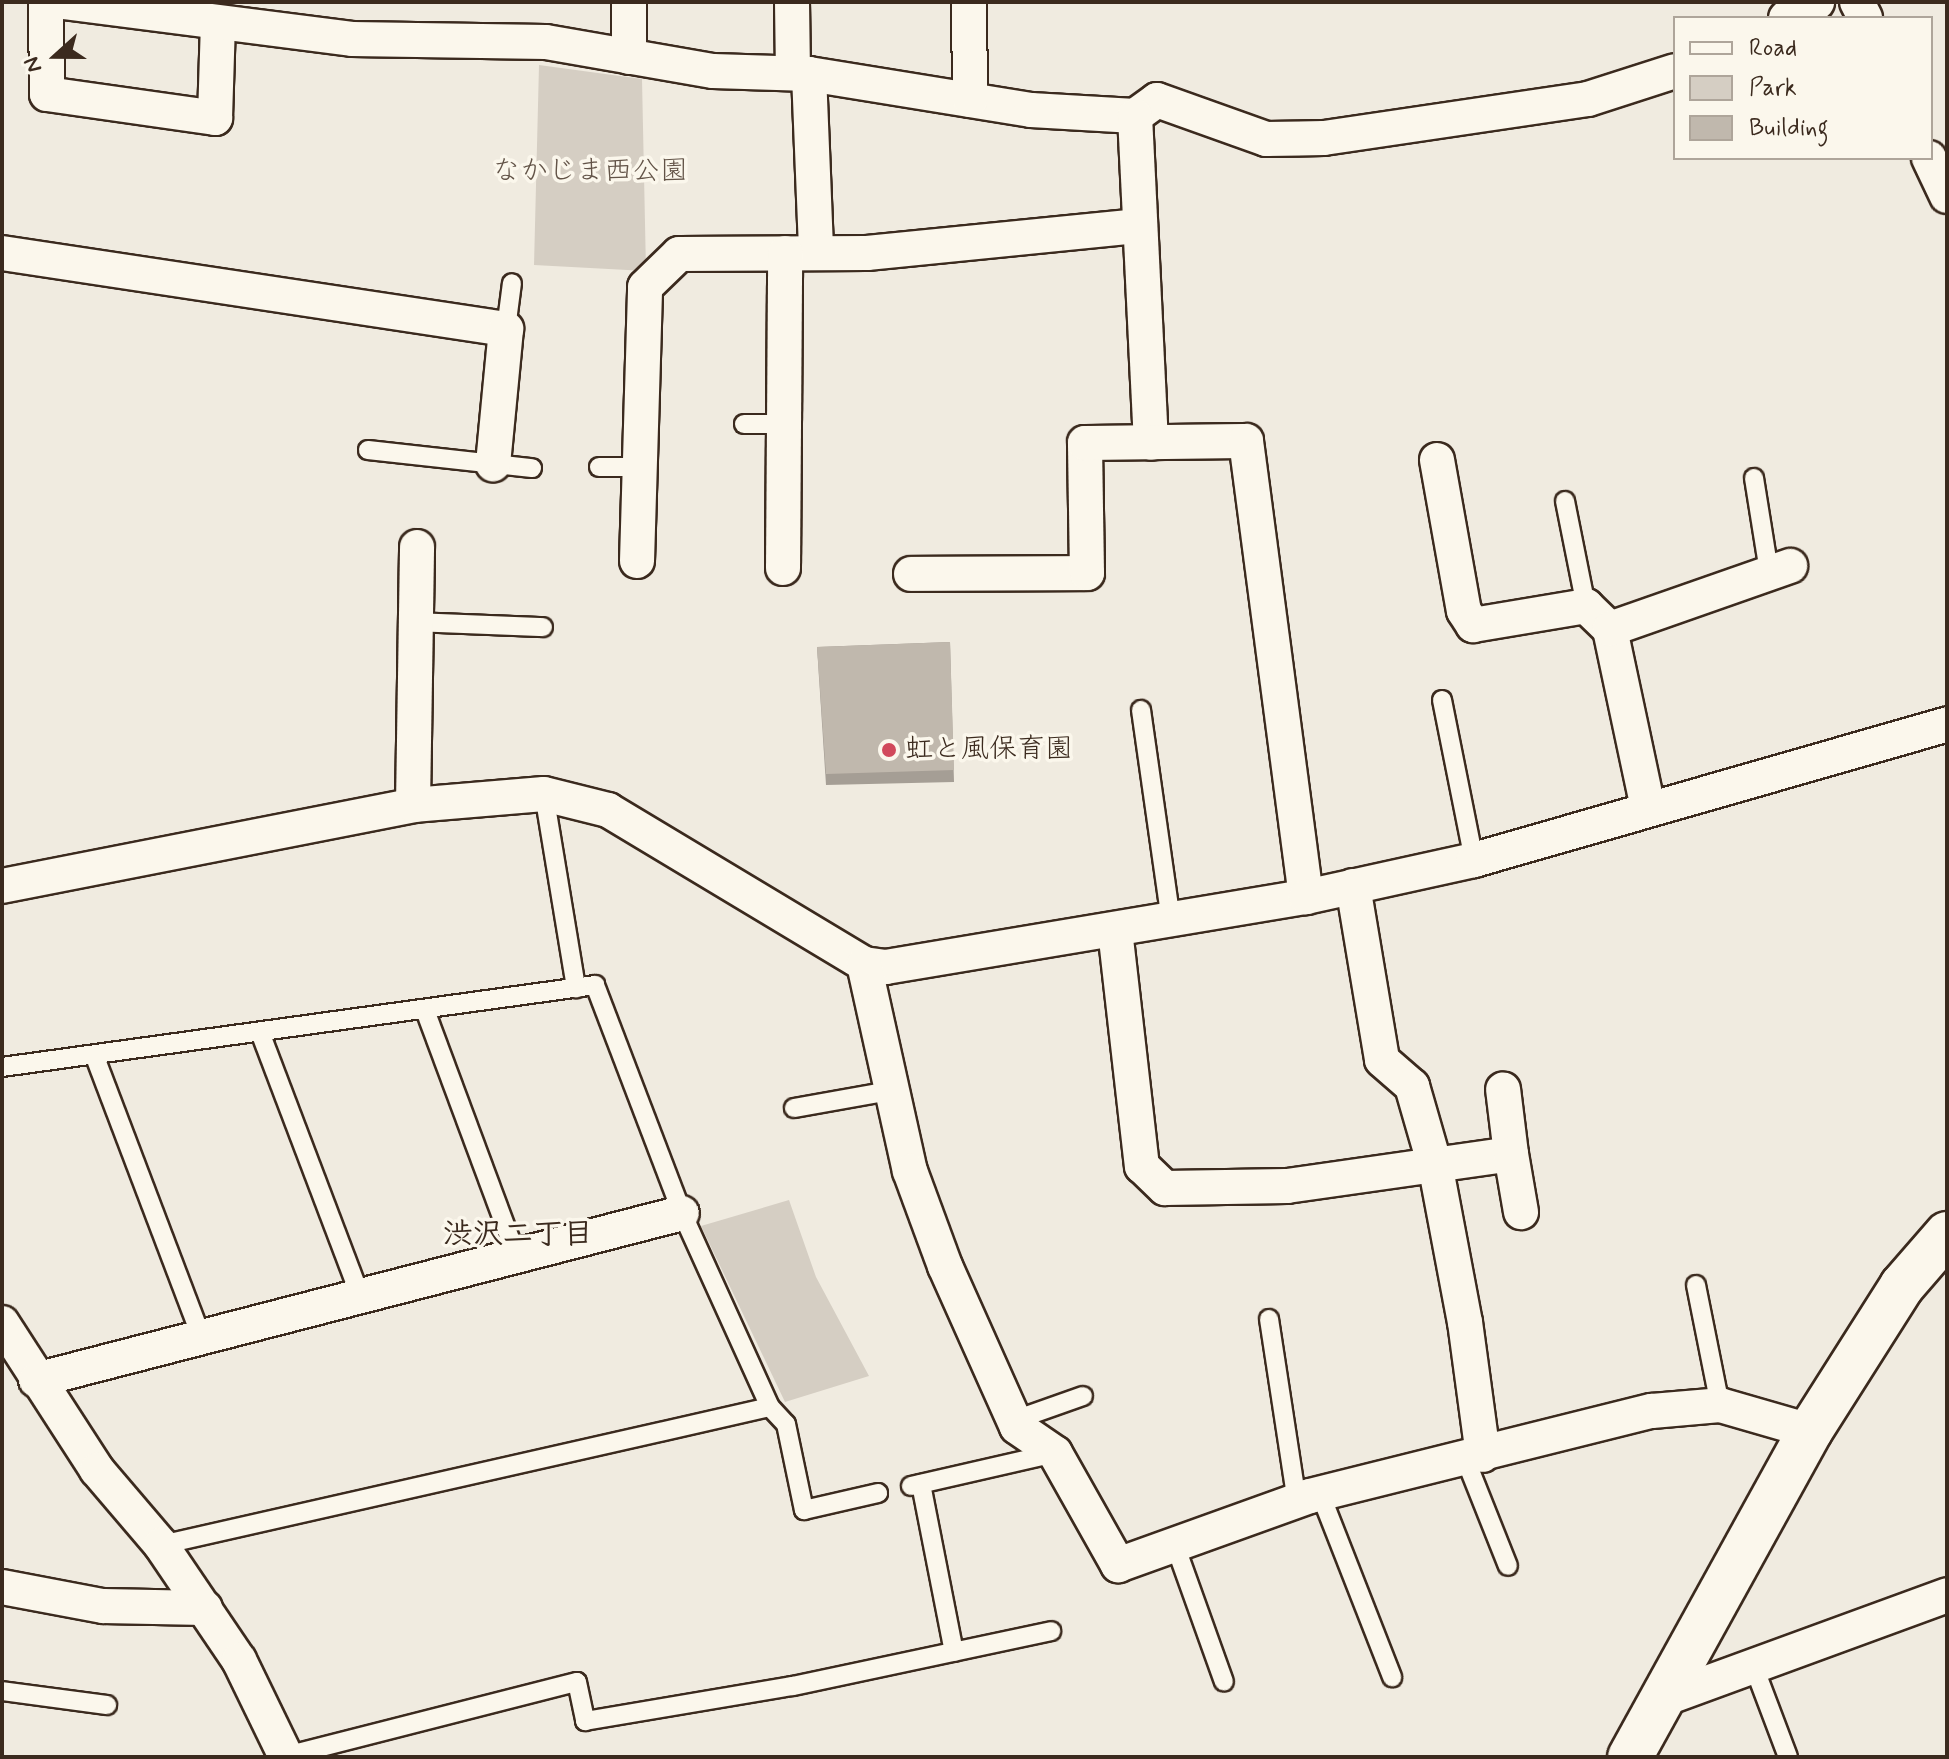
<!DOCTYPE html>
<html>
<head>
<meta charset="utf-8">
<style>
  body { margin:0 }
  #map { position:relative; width:1949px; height:1759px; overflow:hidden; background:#f0ebe0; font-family:Mynerve,"Klee One",sans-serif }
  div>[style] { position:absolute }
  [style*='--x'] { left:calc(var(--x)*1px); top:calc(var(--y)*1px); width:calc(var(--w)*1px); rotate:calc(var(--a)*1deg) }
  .green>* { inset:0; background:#d5cec3 }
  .roads { filter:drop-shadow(2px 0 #3b2a1e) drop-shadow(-2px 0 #3b2a1e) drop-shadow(0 2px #3b2a1e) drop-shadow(0 -2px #3b2a1e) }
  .lane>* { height:18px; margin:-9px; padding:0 9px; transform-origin:9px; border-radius:9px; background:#fbf7ec }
  .street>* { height:34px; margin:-17px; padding:0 17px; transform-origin:17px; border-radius:17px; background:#fbf7ec }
  .secondary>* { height:44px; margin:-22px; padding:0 22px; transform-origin:22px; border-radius:22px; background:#fbf7ec }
  .wall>* { inset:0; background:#a59e95 }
  .building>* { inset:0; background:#c0b8ad }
  .dots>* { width:22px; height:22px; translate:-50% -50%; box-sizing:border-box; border:4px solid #fbf7ec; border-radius:50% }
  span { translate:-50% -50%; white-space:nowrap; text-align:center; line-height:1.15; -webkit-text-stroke:7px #fbf7ec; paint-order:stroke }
  .park-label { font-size:28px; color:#625347 }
  .poi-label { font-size:28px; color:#3b2a1e }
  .left { translate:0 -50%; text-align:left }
  .neighbourhood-label { font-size:30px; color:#3b2a1e; font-weight:700 }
  .frame { position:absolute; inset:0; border:4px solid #3b2a1e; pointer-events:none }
  .legend { position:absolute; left:1673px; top:16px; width:260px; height:144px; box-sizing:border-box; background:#fbf7ec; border:2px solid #aea59a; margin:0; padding:10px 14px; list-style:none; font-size:24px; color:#3b2a1e }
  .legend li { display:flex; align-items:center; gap:16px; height:40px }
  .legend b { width:40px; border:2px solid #aea59a }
  .north { position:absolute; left:16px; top:16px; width:80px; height:80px; -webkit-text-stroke:6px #fbf7ec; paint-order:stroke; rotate:249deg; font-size:22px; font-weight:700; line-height:32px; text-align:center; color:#3b2a1e }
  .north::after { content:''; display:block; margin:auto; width:28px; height:36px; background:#3b2a1e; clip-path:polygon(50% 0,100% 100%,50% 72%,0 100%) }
</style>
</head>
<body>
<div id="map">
  <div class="green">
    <div style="clip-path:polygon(539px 65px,642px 79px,646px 271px,534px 265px)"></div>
    <div style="clip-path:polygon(789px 1200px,816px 1277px,869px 1376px,785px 1402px,701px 1226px)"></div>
  </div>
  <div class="roads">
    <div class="lane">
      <div style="--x:506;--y:329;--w:46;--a:-82.6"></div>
      <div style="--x:744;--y:424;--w:40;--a:0"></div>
      <div style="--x:368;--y:450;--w:165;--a:6.3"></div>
      <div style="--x:599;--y:467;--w:40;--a:0"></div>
      <div style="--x:1754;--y:478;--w:95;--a:80.9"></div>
      <div style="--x:1565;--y:501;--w:107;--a:78.7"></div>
      <div style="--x:416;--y:622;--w:127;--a:2.3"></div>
      <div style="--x:1442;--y:700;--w:163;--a:78.7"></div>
      <div style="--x:1141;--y:710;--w:213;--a:81.9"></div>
      <div style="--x:544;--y:794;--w:197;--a:80.6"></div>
      <div style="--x:425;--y:1010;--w:261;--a:69.6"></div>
      <div style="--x:260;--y:1032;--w:281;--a:69.2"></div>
      <div style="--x:95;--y:1057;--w:298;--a:69.2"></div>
      <div style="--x:2;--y:1067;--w:599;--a:-7.87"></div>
      <div style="--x:595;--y:985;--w:244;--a:69.1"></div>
      <div style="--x:682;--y:1213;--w:213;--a:65.6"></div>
      <div style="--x:770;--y:1407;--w:23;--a:47"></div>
      <div style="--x:786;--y:1424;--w:88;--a:78.2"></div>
      <div style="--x:804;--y:1510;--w:76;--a:-12.9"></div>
      <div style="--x:794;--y:1108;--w:103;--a:-10.1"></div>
      <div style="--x:1696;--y:1285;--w:122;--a:78.7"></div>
      <div style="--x:1269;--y:1319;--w:184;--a:81.3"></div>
      <div style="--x:1015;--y:1420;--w:72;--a:-19.4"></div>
      <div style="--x:1465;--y:1458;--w:116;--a:68.3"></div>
      <div style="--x:921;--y:1484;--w:171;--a:78.9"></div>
      <div style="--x:911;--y:1486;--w:148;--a:-12.9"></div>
      <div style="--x:1320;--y:1493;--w:198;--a:68.6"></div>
      <div style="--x:161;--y:1545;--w:624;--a:-12.77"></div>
      <div style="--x:1175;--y:1545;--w:145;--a:70.3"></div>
      <div style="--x:1754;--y:1667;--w:96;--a:69.3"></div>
      <div style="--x:2;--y:1691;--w:106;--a:7.6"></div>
      <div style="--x:286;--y:1756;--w:300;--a:-14.3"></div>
      <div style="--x:577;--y:1682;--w:40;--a:78"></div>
      <div style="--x:585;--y:1721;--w:211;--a:-9.6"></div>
      <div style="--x:793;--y:1686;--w:264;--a:-12"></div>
    </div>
    <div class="street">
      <div style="--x:46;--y:2;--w:92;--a:89.4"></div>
      <div style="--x:47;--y:94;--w:170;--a:8.1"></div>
      <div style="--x:215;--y:118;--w:94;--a:-88.2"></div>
      <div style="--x:63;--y:2;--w:291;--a:7.3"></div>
      <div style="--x:352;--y:39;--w:194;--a:0.9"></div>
      <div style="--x:546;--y:42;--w:169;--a:9.9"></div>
      <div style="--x:713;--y:71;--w:96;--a:1.8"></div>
      <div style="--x:809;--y:74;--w:225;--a:9.2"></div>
      <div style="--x:1031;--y:110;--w:104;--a:3.3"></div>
      <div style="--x:629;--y:2;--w:55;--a:90"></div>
      <div style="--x:792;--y:2;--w:71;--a:89.2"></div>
      <div style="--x:969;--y:2;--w:98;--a:89.4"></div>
      <div style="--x:1857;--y:2;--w:18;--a:63"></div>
      <div style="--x:1786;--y:18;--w:35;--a:-27"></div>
      <div style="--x:809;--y:74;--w:177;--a:87.7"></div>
      <div style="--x:1135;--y:116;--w:27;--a:-36"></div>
      <div style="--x:1157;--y:100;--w:116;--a:19.7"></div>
      <div style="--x:1266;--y:139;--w:58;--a:-1"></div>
      <div style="--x:1324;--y:138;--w:267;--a:-8.4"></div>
      <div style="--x:1588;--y:99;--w:91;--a:-17.8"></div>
      <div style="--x:1135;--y:116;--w:327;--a:87.2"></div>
      <div style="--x:1929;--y:158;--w:42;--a:64.7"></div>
      <div style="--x:2;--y:253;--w:510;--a:8.58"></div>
      <div style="--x:506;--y:329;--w:136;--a:95.5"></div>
      <div style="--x:1437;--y:460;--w:153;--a:79.9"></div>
      <div style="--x:1464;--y:611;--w:17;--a:57"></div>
      <div style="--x:1473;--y:625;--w:115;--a:-9.5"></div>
      <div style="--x:1586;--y:606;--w:33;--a:44"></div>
      <div style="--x:637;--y:561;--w:274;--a:-88.3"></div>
      <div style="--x:645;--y:287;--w:47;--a:-44.1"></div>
      <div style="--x:679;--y:254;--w:188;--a:-0.3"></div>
      <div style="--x:867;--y:253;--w:271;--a:-5.7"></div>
      <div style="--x:783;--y:568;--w:315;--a:-89.6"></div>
      <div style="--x:911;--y:574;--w:176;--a:-0.3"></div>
      <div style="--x:1087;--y:573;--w:130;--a:-90.9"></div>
      <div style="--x:1085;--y:443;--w:161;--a:-0.7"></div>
      <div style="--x:1246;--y:441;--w:460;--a:82.5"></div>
      <div style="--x:413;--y:805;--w:258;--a:-89.1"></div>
      <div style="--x:1648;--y:808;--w:183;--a:-102"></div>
      <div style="--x:1610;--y:629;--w:191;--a:-19.3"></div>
      <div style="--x:2;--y:886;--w:419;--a:-11.1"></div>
      <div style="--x:413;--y:805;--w:131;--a:-4.8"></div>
      <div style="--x:544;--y:794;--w:66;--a:14"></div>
      <div style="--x:608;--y:810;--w:299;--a:31"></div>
      <div style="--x:864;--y:964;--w:22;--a:8"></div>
      <div style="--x:886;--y:967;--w:426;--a:-9.5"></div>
      <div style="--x:1306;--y:897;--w:172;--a:-12.4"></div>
      <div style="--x:1474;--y:860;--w:492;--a:-16"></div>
      <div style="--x:1353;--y:886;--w:176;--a:80.5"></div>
      <div style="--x:1382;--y:1060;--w:40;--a:41"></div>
      <div style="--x:1412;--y:1086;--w:86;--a:73.9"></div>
      <div style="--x:1436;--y:1169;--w:156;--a:79.3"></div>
      <div style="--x:1465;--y:1322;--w:134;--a:82.3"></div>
      <div style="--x:1115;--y:930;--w:238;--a:83.5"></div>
      <div style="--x:1142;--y:1166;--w:32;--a:44"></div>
      <div style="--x:1165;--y:1188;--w:122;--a:-0.9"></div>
      <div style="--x:1287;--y:1186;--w:226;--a:-8.1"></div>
      <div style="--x:1511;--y:1154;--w:65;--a:-97"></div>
      <div style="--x:864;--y:964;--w:212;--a:77.5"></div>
      <div style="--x:910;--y:1171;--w:101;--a:69.8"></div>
      <div style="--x:945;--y:1266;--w:176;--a:65.9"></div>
      <div style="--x:1017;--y:1427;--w:46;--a:34.4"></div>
      <div style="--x:1055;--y:1453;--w:129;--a:60.6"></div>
      <div style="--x:1118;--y:1565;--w:204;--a:-19.8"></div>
      <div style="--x:1310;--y:1496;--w:352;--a:-14"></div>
      <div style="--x:1652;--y:1411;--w:68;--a:-5"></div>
      <div style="--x:1720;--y:1405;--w:94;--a:16.1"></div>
      <div style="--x:1511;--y:1154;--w:59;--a:80.2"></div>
      <div style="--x:2;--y:1323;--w:175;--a:57.1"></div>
      <div style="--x:97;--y:1470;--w:99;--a:49.5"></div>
      <div style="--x:161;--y:1545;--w:139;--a:55.9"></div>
      <div style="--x:239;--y:1660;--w:108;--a:64.1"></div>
      <div style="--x:36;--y:1380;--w:667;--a:-14.49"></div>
      <div style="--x:2;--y:1587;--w:103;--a:10.7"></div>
      <div style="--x:103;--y:1606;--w:102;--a:1.1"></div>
      <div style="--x:1658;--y:1701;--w:308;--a:-20.1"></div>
    </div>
    <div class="secondary">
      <div style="--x:1630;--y:1757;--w:372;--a:-61.1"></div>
      <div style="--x:1810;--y:1431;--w:172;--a:-57.6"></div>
      <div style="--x:1902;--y:1286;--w:69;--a:-49.1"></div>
    </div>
  </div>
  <div class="wall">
    <div style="clip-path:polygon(950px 642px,954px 782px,826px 785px,817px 647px)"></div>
  </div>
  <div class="building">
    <div style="clip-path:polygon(950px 642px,954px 770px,826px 774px,817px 647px)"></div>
  </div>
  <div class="dots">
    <div style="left:889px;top:750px;background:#d1495b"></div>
  </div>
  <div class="park-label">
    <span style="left:590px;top:172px">なかじま西公園</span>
  </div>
  <div class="poi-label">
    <span class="left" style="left:905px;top:750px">虹と風保育園</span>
  </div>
  <div class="neighbourhood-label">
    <span style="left:518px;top:1235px">渋沢二丁目</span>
  </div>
  <div class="frame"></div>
  <ul class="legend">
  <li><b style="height:10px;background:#fbf7ec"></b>Road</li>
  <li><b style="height:22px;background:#d5cec3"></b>Park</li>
  <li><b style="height:22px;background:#c0b8ad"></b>Building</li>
  </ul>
  <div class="north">N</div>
</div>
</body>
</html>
